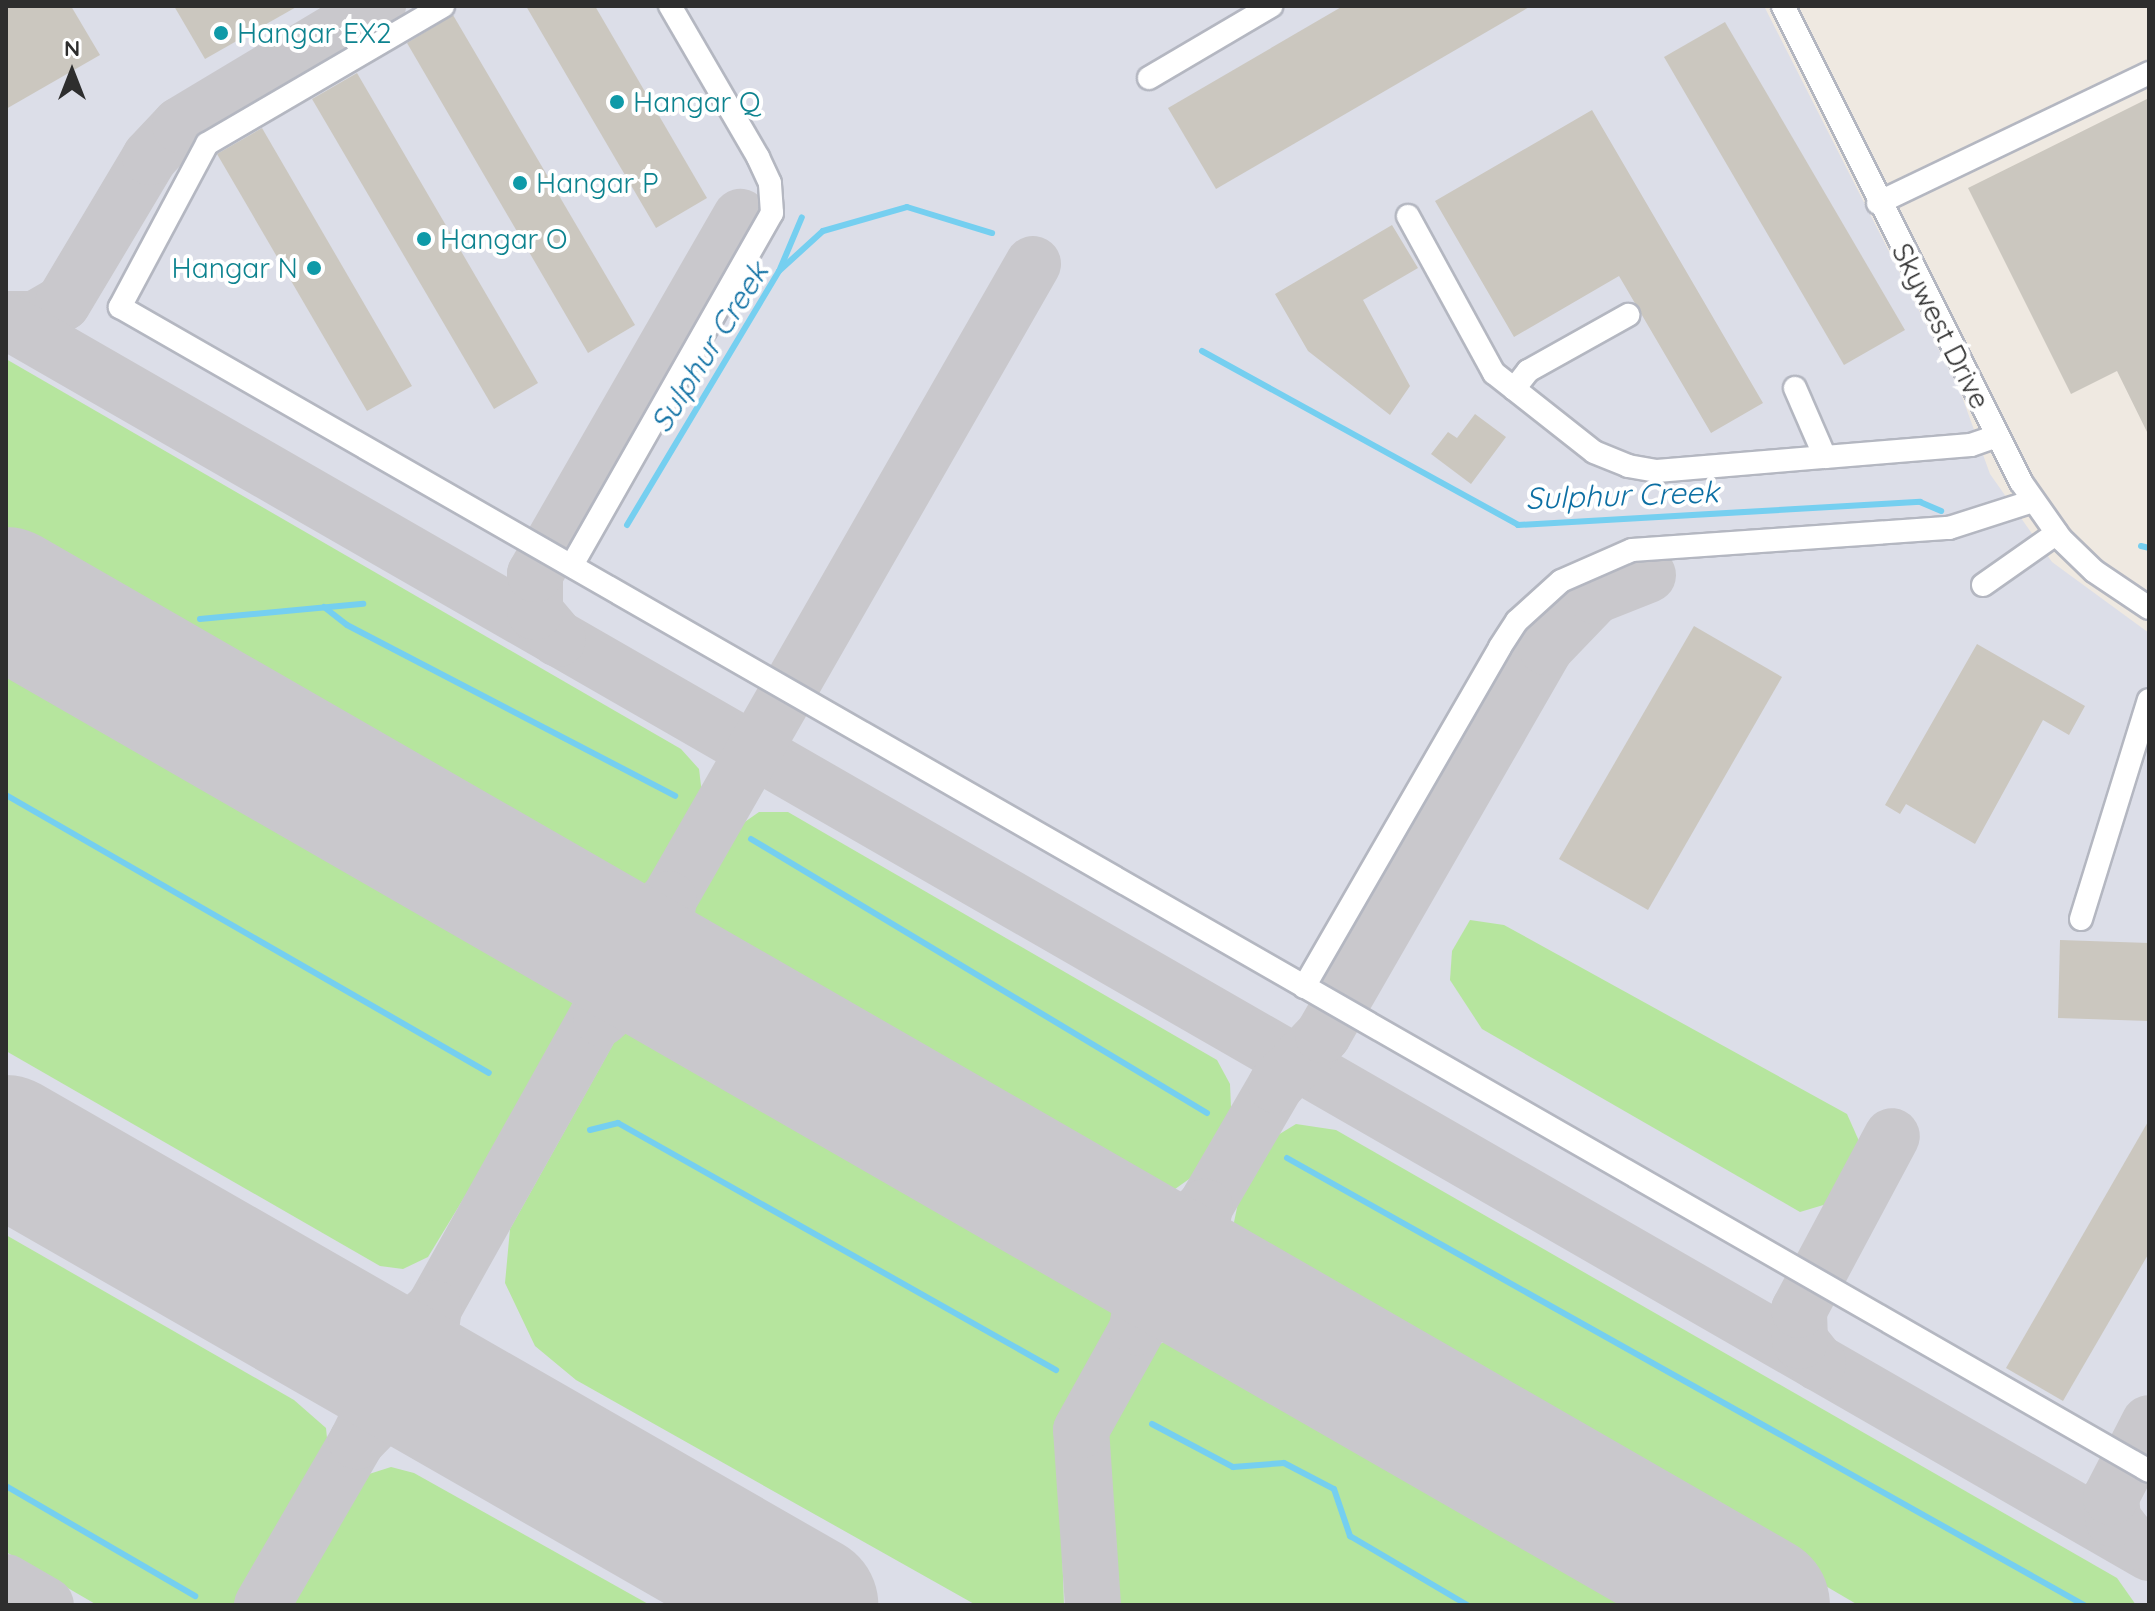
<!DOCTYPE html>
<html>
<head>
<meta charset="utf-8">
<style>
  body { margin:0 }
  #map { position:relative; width:2155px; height:1611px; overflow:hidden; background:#efe9e1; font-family:Quicksand,sans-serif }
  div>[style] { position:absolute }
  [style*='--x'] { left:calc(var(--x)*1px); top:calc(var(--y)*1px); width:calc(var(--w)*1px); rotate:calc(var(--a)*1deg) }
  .airport>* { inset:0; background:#dcdee8 }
  .green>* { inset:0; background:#b6e59e }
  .stream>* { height:6px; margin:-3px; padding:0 3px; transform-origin:3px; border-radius:3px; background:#75cff0 }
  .taxiway>* { height:56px; margin:-28px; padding:0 28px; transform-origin:28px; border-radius:28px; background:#c9c8cc }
  .runway>* { height:140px; margin:-70px; padding:0 70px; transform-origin:70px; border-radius:70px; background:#c9c8cc }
  .building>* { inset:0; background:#cbc7bf }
  .roads { filter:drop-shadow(2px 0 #b4b7c1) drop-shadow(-2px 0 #b4b7c1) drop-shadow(0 2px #b4b7c1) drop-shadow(0 -2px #b4b7c1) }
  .minor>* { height:22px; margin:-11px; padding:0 11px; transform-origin:11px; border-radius:11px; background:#fff }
  .dots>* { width:22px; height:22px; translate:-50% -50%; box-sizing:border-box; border:4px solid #fff; border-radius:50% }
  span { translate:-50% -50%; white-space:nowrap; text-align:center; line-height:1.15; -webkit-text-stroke:8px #fff; paint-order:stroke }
  .culture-label { font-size:28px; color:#0d838f }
  .left { translate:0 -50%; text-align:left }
  .right { translate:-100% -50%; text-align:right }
  .street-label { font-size:28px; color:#2e2e2e }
  .water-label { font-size:30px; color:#0d6fa3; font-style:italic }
  .frame { position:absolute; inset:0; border:8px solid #2e2e2e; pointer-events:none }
  .north { position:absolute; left:32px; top:32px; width:80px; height:80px; -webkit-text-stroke:6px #fff; paint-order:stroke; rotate:0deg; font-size:22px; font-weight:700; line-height:32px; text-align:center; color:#2e2e2e }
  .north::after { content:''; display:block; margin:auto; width:28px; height:36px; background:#2e2e2e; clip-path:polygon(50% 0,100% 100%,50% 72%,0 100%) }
</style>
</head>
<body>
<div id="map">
  <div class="airport">
    <div style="clip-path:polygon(6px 6px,1764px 6px,1960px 391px,1990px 474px,2052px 562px,2149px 633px,2149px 1605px,6px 1605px)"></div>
  </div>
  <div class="green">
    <div style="clip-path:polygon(6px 359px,681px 749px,699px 769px,702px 794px,649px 888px,630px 895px,6px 539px)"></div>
    <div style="clip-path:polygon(6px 653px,569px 984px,575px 1004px,568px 1027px,428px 1257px,403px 1269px,380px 1266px,6px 1051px)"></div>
    <div style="clip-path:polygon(759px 812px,788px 812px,1217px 1060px,1230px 1084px,1231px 1108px,1192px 1177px,1168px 1194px,1136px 1191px,702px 943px,691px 928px,694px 903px,739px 826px)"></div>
    <div style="clip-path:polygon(1470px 920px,1504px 925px,1847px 1114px,1859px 1141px,1830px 1203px,1800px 1212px,1482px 1029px,1450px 980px,1452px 951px)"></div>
    <div style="clip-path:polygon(640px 1025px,1110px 1291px,1115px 1305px,1109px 1330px,1058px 1429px,1064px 1605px,976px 1605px,576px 1380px,535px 1346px,505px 1283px,510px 1229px,617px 1037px)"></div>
    <div style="clip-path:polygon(1296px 1124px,1336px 1130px,2117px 1578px,2136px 1605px,1858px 1605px,1241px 1242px,1233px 1227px,1238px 1203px,1278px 1135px)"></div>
    <div style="clip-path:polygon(6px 1235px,294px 1400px,326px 1428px,328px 1449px,237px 1605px,97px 1605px,6px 1552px)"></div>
    <div style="clip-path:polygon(1175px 1335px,1199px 1338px,1660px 1605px,1115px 1605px,1101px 1441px,1152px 1349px)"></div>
    <div style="clip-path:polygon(391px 1467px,414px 1473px,650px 1605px,291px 1605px,366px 1475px)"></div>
  </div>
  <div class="stream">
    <div style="--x:780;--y:269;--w:56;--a:-67.1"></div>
    <div style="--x:1202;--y:351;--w:361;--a:28.8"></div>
    <div style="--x:1518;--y:525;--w:403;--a:-3.3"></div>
    <div style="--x:1920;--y:502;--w:23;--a:23"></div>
    <div style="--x:627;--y:525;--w:296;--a:-59.1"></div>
    <div style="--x:779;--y:271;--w:59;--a:-42.3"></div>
    <div style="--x:823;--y:231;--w:87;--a:-15.9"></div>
    <div style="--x:907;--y:207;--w:89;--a:17"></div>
    <div style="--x:2141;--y:546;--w:8;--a:14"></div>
    <div style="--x:324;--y:607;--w:29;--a:38"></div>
    <div style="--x:347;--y:625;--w:370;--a:27.5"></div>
    <div style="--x:200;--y:619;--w:164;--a:-5.3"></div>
    <div style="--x:6;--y:795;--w:557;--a:29.92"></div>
    <div style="--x:751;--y:839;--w:532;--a:31"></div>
    <div style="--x:590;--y:1130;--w:29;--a:-14"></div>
    <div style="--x:618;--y:1123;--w:503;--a:29.42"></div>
    <div style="--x:1287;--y:1158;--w:914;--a:29.29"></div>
    <div style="--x:1152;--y:1424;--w:92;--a:28"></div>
    <div style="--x:1233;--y:1467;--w:51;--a:-4.5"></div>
    <div style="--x:1284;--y:1463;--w:56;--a:27.5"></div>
    <div style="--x:1334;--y:1489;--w:50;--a:71.2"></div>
    <div style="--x:1350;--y:1536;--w:136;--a:30.5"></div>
    <div style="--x:6;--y:1486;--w:219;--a:30.2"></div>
  </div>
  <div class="taxiway">
    <div style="--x:6;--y:319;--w:29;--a:0"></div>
    <div style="--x:35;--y:319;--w:32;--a:-30"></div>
    <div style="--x:63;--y:303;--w:170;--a:-59.2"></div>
    <div style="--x:150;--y:157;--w:44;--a:-46.8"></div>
    <div style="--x:180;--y:125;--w:231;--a:-31"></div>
    <div style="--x:6;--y:321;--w:2472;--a:29.89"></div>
    <div style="--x:558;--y:639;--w:35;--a:-130"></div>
    <div style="--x:535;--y:612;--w:38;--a:-90"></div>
    <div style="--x:535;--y:574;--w:412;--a:-60.1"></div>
    <div style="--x:669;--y:899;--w:732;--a:-60.18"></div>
    <div style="--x:1205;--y:1207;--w:141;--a:-59.8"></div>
    <div style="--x:1276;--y:1085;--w:69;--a:-46.8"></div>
    <div style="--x:1323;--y:1035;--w:448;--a:-60.1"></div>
    <div style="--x:1546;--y:647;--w:71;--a:-46.1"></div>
    <div style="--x:1595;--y:596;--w:57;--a:-21.6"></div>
    <div style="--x:434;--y:1308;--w:359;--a:-60.8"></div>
    <div style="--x:609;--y:995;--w:37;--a:-104"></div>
    <div style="--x:600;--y:959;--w:34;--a:-128"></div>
    <div style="--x:579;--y:932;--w:102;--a:-147.4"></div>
    <div style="--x:493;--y:877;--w:98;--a:27.9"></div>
    <div style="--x:580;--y:923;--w:28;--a:13"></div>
    <div style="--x:607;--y:929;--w:36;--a:-9"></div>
    <div style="--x:643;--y:923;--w:35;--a:-43"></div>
    <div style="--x:669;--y:899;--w:37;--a:99"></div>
    <div style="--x:663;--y:936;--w:47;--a:64.5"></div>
    <div style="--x:683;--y:978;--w:123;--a:33"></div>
    <div style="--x:786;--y:1045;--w:129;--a:-154.8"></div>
    <div style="--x:669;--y:990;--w:43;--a:173.4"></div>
    <div style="--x:626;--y:995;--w:34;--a:137"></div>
    <div style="--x:1818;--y:1363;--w:28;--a:-129"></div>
    <div style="--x:1800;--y:1341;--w:31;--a:-92"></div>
    <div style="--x:1799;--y:1310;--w:197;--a:-61.9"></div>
    <div style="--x:2131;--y:1542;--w:29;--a:-128"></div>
    <div style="--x:2113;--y:1519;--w:22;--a:-95"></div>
    <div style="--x:2111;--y:1497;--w:83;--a:-62.8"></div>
    <div style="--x:6;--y:1582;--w:46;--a:29.9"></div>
    <div style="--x:262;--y:1605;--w:190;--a:-59.9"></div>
    <div style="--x:357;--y:1441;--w:28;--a:-64"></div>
    <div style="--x:369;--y:1416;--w:26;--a:-88"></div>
    <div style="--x:370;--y:1390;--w:53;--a:-121.9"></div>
    <div style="--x:342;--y:1345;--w:201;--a:-148.4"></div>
    <div style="--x:171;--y:1240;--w:201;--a:28.2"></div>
    <div style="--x:348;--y:1335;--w:56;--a:1"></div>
    <div style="--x:404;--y:1336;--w:41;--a:-43"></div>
    <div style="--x:434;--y:1308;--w:46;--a:98.8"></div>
    <div style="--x:427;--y:1353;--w:43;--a:61.1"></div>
    <div style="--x:448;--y:1391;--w:207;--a:31.8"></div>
    <div style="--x:624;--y:1500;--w:212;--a:-152.7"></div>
    <div style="--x:436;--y:1403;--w:48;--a:172.9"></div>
    <div style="--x:388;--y:1409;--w:45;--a:134.1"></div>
    <div style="--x:1093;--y:1605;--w:175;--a:-93.9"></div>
    <div style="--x:1081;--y:1430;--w:129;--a:-60.9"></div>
    <div style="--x:1144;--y:1317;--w:39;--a:-31"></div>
    <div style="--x:1177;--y:1297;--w:34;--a:2"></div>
    <div style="--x:1211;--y:1298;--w:127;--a:26.6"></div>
    <div style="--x:1325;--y:1355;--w:133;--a:-146.1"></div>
    <div style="--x:1215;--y:1281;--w:46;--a:-110.4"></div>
    <div style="--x:1199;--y:1238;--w:32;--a:-79"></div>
    <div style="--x:1205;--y:1207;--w:36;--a:138"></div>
    <div style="--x:1178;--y:1231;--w:39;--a:171"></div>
    <div style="--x:1139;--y:1237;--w:129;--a:-154.2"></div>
    <div style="--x:1023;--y:1181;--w:125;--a:33.6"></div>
    <div style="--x:1127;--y:1250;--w:42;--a:65.9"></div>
    <div style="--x:1144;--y:1288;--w:40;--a:100"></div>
  </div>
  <div class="runway">
    <div style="--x:6;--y:597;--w:2023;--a:29.89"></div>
    <div style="--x:6;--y:1145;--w:925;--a:29.84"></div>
  </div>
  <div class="building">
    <div style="clip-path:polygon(6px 6px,71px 6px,100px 55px,6px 109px)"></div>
    <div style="clip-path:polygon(174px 6px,298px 6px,205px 59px)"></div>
    <div style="clip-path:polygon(526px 6px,595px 6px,707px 198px,656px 228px)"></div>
    <div style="clip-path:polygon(1343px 6px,1531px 6px,1216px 189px,1168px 108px)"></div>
    <div style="clip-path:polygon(453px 15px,635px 325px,588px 353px,407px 43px)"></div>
    <div style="clip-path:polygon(1725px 22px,1905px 330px,1844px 365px,1664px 57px)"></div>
    <div style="clip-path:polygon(357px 73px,538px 383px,494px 409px,312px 99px)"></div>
    <div style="clip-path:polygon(2149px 98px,2149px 436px,2117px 371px,2071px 394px,1968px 188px)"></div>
    <div style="clip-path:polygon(1592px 110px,1763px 403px,1711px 433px,1619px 276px,1514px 337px,1435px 201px)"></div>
    <div style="clip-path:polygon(262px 128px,412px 386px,367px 411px,217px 154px)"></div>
    <div style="clip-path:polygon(1392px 225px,1418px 268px,1363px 300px,1410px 386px,1390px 415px,1308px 351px,1275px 294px)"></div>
    <div style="clip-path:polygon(1475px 414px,1506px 437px,1471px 484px,1431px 454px,1448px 432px,1457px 438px)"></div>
    <div style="clip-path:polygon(1694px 626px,1782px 677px,1648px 910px,1559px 859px)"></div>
    <div style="clip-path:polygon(1977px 644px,2085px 706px,2069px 735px,2043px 720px,1975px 844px,1906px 804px,1900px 814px,1885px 805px)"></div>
    <div style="clip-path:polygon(2060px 940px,2149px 943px,2149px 1021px,2058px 1018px)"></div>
    <div style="clip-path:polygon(2149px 1120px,2149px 1253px,2063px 1401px,2006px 1368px)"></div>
  </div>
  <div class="roads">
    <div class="minor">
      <div style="--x:443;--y:6;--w:273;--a:149.7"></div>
      <div style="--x:207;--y:144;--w:185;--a:118.1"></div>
      <div style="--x:120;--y:307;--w:2339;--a:29.84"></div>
      <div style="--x:1783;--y:6;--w:532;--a:63.43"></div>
      <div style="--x:2021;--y:482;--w:70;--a:54.9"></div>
      <div style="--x:2061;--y:539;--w:46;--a:44.1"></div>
      <div style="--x:2094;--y:571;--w:66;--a:33.9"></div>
      <div style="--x:1149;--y:78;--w:142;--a:-30.5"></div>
      <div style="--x:1878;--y:203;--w:301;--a:-25.6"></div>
      <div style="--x:1408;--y:216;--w:179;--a:61.3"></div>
      <div style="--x:1494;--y:373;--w:127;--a:38.3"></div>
      <div style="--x:1594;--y:452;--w:37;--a:22"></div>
      <div style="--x:1628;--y:466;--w:29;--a:10"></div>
      <div style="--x:1657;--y:471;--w:169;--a:-4.8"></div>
      <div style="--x:1825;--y:457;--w:146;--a:-4.7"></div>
      <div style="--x:1971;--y:445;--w:28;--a:-19"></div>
      <div style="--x:1795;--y:388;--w:75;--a:66.5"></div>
      <div style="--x:1514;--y:389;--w:23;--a:-52"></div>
      <div style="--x:1528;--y:371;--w:115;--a:-29.2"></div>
      <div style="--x:572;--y:565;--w:405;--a:-60.4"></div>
      <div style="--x:772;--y:213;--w:30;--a:-94"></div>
      <div style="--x:770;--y:183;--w:29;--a:-115"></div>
      <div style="--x:758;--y:157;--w:175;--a:-120.2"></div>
      <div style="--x:1983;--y:585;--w:90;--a:-35.1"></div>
      <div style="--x:2081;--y:919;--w:229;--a:-72.8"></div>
      <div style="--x:1304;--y:987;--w:392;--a:-60"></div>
      <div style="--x:1500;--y:647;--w:31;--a:-57"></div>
      <div style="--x:1517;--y:621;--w:59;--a:-42.3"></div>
      <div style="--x:1561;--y:581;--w:77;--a:-23.6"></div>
      <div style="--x:1632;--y:550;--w:318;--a:-4"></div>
      <div style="--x:1949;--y:528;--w:88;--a:-17.8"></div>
    </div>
  </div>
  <div class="dots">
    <div style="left:221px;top:33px;background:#0f9aa8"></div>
    <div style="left:617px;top:102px;background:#0f9aa8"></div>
    <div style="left:520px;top:183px;background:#0f9aa8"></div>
    <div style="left:424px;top:239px;background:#0f9aa8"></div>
    <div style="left:314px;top:268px;background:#0f9aa8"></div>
  </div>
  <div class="culture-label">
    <span class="left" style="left:237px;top:33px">Hangar EX2</span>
    <span class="left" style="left:633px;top:102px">Hangar Q</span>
    <span class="left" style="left:536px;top:183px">Hangar P</span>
    <span class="left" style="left:440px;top:239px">Hangar O</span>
    <span class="right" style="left:298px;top:268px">Hangar N</span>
  </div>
  <div class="street-label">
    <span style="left:1941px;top:326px;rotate:63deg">Skywest Drive</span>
  </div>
  <div class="water-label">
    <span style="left:709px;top:347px;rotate:-58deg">Sulphur Creek</span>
    <span style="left:1622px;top:495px;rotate:-2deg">Sulphur Creek</span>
  </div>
  <div class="frame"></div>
  <div class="north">N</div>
</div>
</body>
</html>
